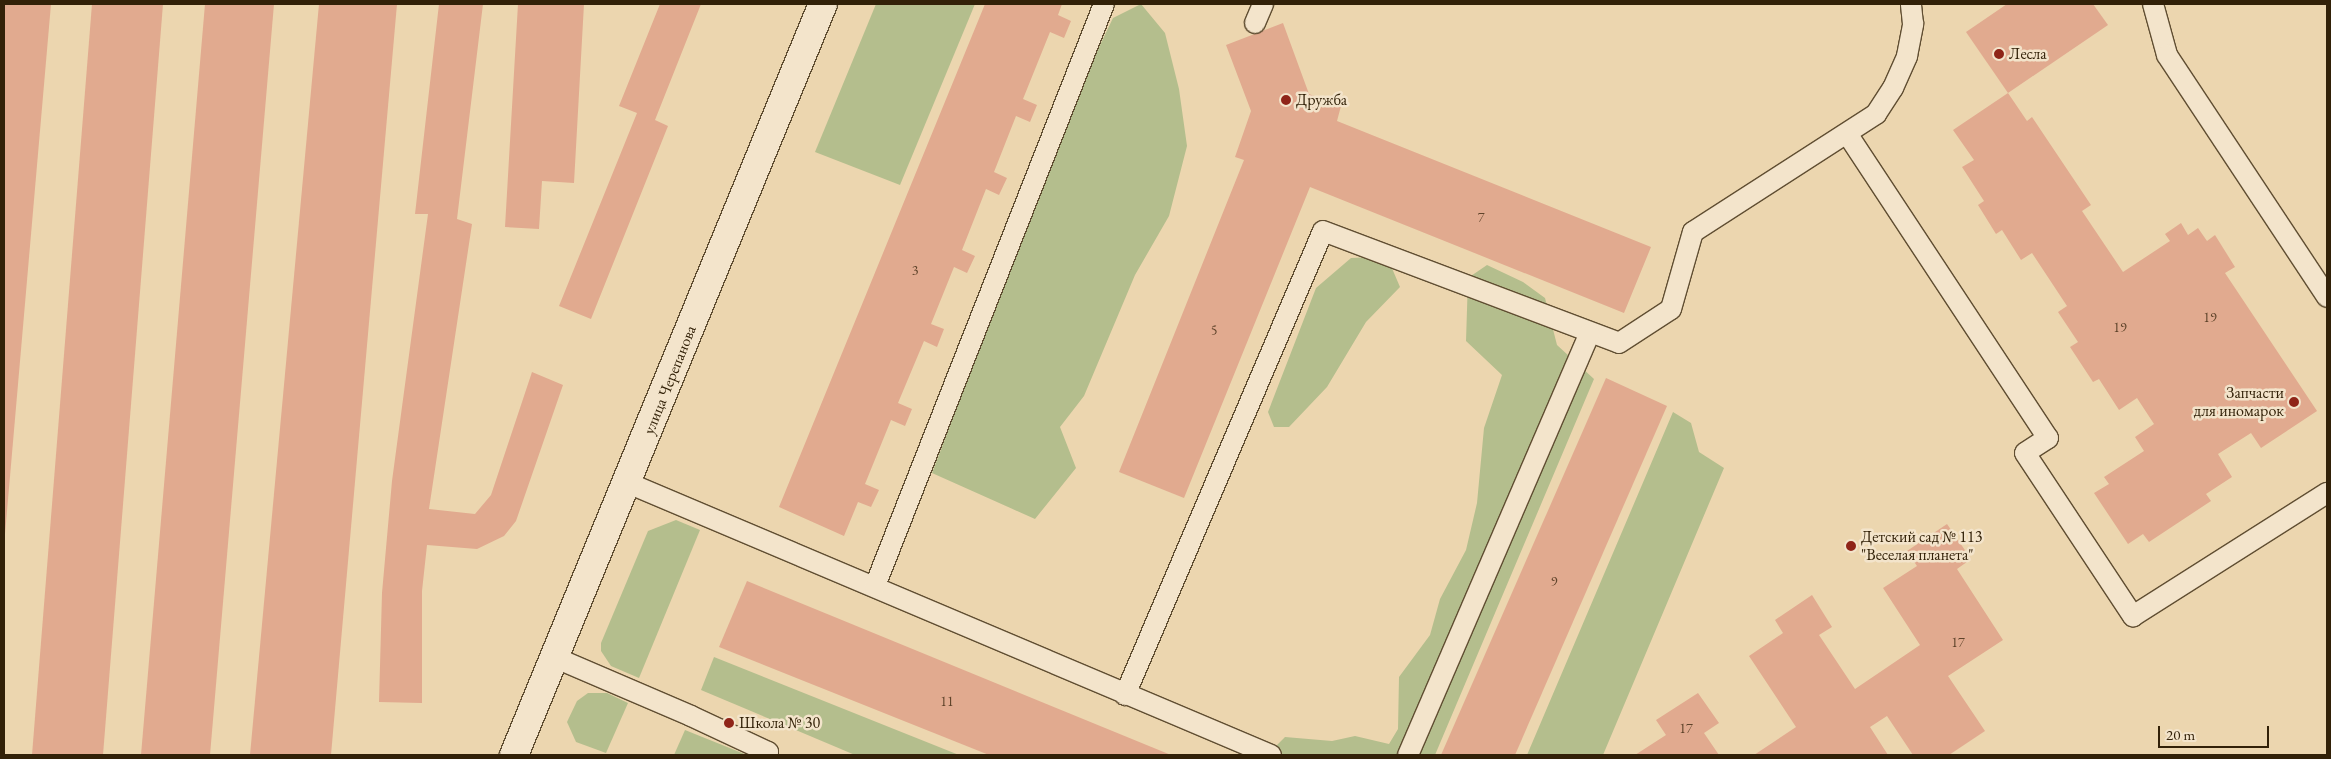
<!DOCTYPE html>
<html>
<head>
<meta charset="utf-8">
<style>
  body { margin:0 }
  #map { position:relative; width:2331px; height:759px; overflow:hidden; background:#ecd6af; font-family:"EB Garamond",serif }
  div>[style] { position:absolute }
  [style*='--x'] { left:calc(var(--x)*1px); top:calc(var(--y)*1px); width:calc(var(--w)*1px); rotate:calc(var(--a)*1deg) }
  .green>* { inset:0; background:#b4be8d }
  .building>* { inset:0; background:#e1aa8f }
  .roads { filter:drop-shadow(1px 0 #604e32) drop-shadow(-1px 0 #604e32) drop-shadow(0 1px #604e32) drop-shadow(0 -1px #604e32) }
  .lane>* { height:20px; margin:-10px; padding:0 10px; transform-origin:10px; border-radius:10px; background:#f3e4cb }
  .secondary>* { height:28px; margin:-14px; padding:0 14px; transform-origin:14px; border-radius:14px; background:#f3e4cb }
  .dots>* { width:14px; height:14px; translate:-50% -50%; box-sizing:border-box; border:2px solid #f3e4cb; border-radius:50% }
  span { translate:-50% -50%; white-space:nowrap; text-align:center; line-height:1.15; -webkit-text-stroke:5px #f3e4cb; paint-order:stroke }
  .number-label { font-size:14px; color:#5e432a }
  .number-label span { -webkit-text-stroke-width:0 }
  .poi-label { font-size:16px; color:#322108 }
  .left { translate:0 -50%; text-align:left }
  .right { translate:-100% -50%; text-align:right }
  .street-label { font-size:16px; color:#322108 }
  .frame { position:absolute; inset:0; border:5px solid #322108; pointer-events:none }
  .scale { position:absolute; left:2158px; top:726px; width:111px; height:22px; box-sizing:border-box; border:2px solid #322108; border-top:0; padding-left:6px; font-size:15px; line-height:18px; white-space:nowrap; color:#322108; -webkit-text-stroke:4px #f3e4cb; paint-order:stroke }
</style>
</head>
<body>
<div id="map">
  <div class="green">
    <div style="clip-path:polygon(876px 4px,975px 4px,900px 185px,815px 152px)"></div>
    <div style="clip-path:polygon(1141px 4px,1165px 33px,1179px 89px,1187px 146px,1169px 216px,1135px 275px,1084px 396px,1060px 427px,1076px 468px,1035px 519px,932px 473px,1075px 97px,1113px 18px)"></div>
    <div style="clip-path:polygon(1373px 257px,1391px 266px,1400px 287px,1366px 322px,1327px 387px,1289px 427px,1274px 427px,1268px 412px,1316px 288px,1351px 258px)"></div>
    <div style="clip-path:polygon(1487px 265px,1523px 282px,1545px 298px,1557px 345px,1594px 379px,1435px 755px,1267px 755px,1285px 737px,1332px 741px,1355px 736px,1389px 744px,1398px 729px,1399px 677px,1430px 635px,1440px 599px,1466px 550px,1477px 503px,1484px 428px,1502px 375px,1466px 341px,1468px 278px)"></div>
    <div style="clip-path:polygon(1673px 412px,1691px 423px,1699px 452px,1724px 468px,1603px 755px,1527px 755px)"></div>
    <div style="clip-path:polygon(676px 520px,700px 530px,639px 678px,611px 666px,601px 651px,601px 643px,648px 531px)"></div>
    <div style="clip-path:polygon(714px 657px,959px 755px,855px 755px,701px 690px)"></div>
    <div style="clip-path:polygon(588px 693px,607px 693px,628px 703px,606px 753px,576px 742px,567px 722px,577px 701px)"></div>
    <div style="clip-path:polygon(685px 730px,747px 755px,674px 755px)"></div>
  </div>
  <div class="building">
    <div style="clip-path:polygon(4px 4px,51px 4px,5px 534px,4px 534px)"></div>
    <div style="clip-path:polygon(92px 4px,163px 4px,103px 755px,32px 755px)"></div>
    <div style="clip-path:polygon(205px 4px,274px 4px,210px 755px,141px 755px)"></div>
    <div style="clip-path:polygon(319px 4px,397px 4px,331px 755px,250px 755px)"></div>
    <div style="clip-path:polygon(439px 4px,483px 4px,457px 219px,472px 224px,429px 509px,475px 514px,491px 495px,532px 372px,563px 385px,516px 521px,504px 536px,477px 549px,427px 545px,422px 591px,422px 703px,379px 702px,382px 593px,392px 481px,428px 214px,415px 214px)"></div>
    <div style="clip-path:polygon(518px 4px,584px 4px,574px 183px,542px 181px,539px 229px,505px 227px)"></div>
    <div style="clip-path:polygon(660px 4px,701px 4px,655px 120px,668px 126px,591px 319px,559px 306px,637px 113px,619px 106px)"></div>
    <div style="clip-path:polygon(985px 4px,1062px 4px,1058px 15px,1071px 21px,1064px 38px,1050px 32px,1023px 99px,1037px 105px,1030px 122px,1016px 116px,994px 172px,1007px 178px,999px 195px,986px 189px,962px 250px,975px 256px,967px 273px,954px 267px,931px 324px,944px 329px,937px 347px,924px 341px,898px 403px,912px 409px,905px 426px,891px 420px,865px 484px,879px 490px,871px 507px,858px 502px,844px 536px,779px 507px)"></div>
    <div style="clip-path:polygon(2007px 4px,2093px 4px,2108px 25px,2008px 93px,1966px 32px)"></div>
    <div style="clip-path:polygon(1283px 23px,1309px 94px,1341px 106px,1337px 121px,1651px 247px,1624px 313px,1310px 187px,1184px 498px,1119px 472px,1244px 160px,1235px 157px,1251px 111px,1226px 45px)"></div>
    <div style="clip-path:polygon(2008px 93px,2027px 121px,2032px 117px,2091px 205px,2082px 211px,2123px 272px,2170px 241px,2165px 234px,2181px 223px,2188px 235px,2198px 228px,2207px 241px,2215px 235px,2235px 267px,2225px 273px,2317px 411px,2261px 448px,2251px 433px,2218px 454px,2232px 477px,2206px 494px,2211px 501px,2149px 542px,2143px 534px,2128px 544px,2094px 493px,2109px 484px,2104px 477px,2144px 451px,2135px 437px,2154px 424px,2137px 398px,2119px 410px,2099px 379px,2093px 382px,2070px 347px,2078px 342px,2058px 312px,2067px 306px,2032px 253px,2021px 260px,2002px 230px,1996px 234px,1978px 205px,1984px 201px,1962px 167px,1974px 160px,1953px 130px)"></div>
    <div style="clip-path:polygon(1606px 378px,1667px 406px,1515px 755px,1441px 755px)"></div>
    <div style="clip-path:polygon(1947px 524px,1971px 559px,1957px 569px,2003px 640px,1948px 676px,1985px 731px,1949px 755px,1913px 755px,1887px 716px,1870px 727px,1888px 755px,1754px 755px,1796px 727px,1749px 656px,1783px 633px,1775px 620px,1812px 595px,1832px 627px,1819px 635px,1855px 689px,1920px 645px,1883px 588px,1917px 566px,1907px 551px)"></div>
    <div style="clip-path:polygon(747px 581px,1171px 755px,989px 755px,719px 647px)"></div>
    <div style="clip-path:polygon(1698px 693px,1719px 723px,1704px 733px,1719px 755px,1635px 755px,1666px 735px,1656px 720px)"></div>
  </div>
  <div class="roads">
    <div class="lane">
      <div style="--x:2153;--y:4;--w:53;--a:74.6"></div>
      <div style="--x:2167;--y:55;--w:290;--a:56.5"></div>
      <div style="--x:1255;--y:23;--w:21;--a:-67"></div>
      <div style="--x:1848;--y:135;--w:363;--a:56.6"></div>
      <div style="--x:2048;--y:438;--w:27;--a:147"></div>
      <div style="--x:2025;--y:453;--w:196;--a:56.5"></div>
      <div style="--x:2133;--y:616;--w:230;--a:-32.4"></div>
      <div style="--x:628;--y:483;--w:698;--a:22.93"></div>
      <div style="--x:875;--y:586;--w:625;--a:-68.52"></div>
      <div style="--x:556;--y:658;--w:147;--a:23.2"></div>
      <div style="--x:691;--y:716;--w:85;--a:25.1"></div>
      <div style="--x:768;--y:752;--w:4;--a:124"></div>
      <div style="--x:1125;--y:695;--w:504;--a:-66.89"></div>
      <div style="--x:1323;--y:231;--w:316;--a:20.7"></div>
      <div style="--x:1619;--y:343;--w:62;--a:-33.2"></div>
      <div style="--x:1671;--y:309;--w:80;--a:-74.1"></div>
      <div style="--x:1693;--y:232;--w:218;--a:-32.8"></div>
      <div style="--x:1876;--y:114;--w:31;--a:-57"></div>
      <div style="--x:1893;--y:88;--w:35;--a:-66"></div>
      <div style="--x:1907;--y:56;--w:33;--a:-79"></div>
      <div style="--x:1913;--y:24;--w:20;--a:-96"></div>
      <div style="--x:1408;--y:755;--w:458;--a:-66.7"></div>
    </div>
    <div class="secondary">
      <div style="--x:514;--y:755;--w:812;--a:-67.64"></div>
    </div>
  </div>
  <div class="dots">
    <div style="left:1999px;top:54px;background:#8f2418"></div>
    <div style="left:1286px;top:100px;background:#8f2418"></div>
    <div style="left:2294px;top:402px;background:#8f2418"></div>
    <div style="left:1851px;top:546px;background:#8f2418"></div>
    <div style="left:729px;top:723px;background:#8f2418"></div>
  </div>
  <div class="number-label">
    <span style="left:1481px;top:217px">7</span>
    <span style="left:915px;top:270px">3</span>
    <span style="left:2210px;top:317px">19</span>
    <span style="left:2120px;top:327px">19</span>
    <span style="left:1214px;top:330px">5</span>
    <span style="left:1554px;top:581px">9</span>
    <span style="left:1958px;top:642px">17</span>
    <span style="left:947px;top:701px">11</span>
    <span style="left:1686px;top:728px">17</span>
  </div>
  <div class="poi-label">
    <span class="left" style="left:2009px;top:54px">Лесла</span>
    <span class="left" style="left:1296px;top:100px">Дружба</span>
    <span class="right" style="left:2284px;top:402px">Запчасти<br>для иномарок</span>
    <span class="left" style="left:1861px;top:546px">Детский сад № 113<br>"Веселая планета"</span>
    <span class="left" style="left:739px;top:723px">Школа № 30</span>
  </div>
  <div class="street-label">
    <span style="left:670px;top:380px;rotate:-68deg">улица Черепанова</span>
  </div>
  <div class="frame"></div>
  <div class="scale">20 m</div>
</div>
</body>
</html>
